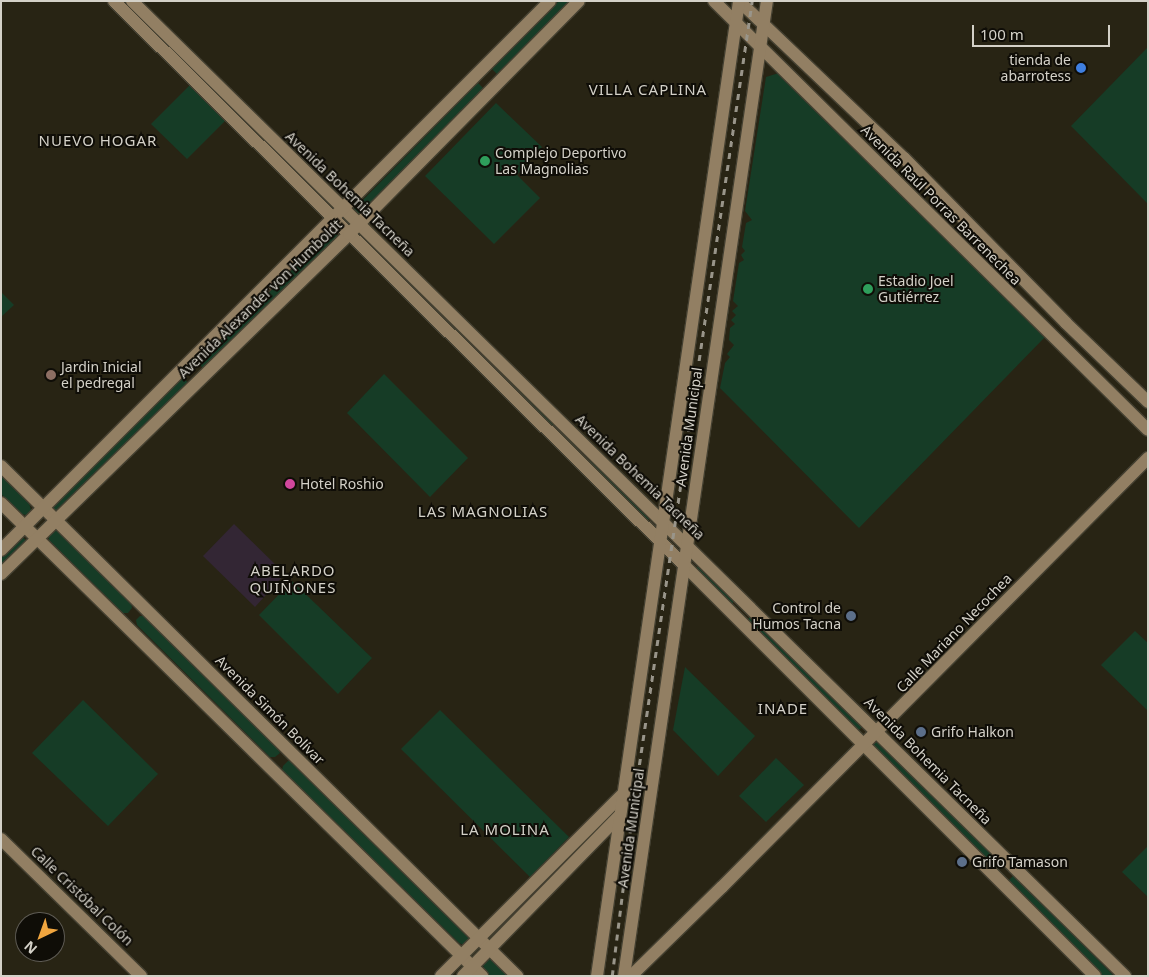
<!DOCTYPE html>
<html>
<head>
<meta charset="utf-8">
<style>
  body { margin:0 }
  #map { position:relative; width:1149px; height:977px; overflow:hidden; background:#282414; font-family:"Noto Sans",sans-serif }
  div>[style] { position:absolute }
  [style*='--x'] { left:calc(var(--x)*1px); top:calc(var(--y)*1px); width:calc(var(--w)*1px); rotate:calc(var(--a)*1deg) }
  .education>* { inset:0; background:#332634 }
  .green>* { inset:0; background:#163c26 }
  .roads { filter:drop-shadow(1px 0 #444031) drop-shadow(-1px 0 #444031) drop-shadow(0 1px #444031) drop-shadow(0 -1px #444031) }
  .secondary>* { height:12px; margin:-6px; padding:0 6px; transform-origin:6px; border-radius:6px; background:#927f63 }
  .rail>* { height:2.5px; margin-top:-1.25px; transform-origin:0; background:repeating-linear-gradient(90deg,#99958a 0 6px,transparent 0 12px) }
  .dots>* { width:14px; height:14px; translate:-50% -50%; box-sizing:border-box; border:2px solid #0f0d07; border-radius:50% }
  span { translate:-50% -50%; white-space:nowrap; text-align:center; line-height:1.15; -webkit-text-stroke:4px #0f0d07; paint-order:stroke }
  .poi-label { font-size:14px; color:#d4d1c8 }
  .right { translate:-100% -50%; text-align:right }
  .left { translate:0 -50%; text-align:left }
  .street-label { font-size:14px; color:#d4d1c8 }
  .neighbourhood-label { font-size:15px; color:#d4d1c8; letter-spacing:1px }
  .frame { position:absolute; inset:0; border:2px solid #d4d1c8; pointer-events:none }
  .north { position:absolute; left:15px; top:912px; width:50px; height:50px; box-sizing:border-box; background:#0f0d07; border:1px solid #5e5b54; border-radius:50%; rotate:222deg; font-size:14px; font-weight:700; line-height:20px; text-align:center; color:#d4d1c8 }
  .north::after { content:''; display:block; margin:auto; width:18px; height:22px; background:#f1a63f; clip-path:polygon(50% 0,100% 100%,50% 72%,0 100%) }
  .scale { position:absolute; left:972px; top:25px; width:138px; height:22px; box-sizing:border-box; border:2px solid #d4d1c8; border-top:0; padding-left:6px; font-size:15px; line-height:18px; white-space:nowrap; color:#d4d1c8; -webkit-text-stroke:4px #0f0d07; paint-order:stroke }
</style>
</head>
<body>
<div id="map">
  <div class="education">
    <div style="clip-path:polygon(234px 524px,285px 574px,255px 607px,203px 556px)"></div>
  </div>
  <div class="green">
    <div style="clip-path:polygon(559px 1px,574px 1px,500px 77px,492px 69px)"></div>
    <div style="clip-path:polygon(1148px 47px,1148px 204px,1071px 126px)"></div>
    <div style="clip-path:polygon(782px 72px,1047px 335px,859px 528px,720px 388px,725px 363px,730px 357px,727px 354px,734px 345px,729px 340px,730px 328px,735px 324px,731px 320px,736px 315px,732px 311px,738px 306px,733px 301px,739px 263px,744px 260px,741px 255px,745px 251px,742px 247px,746px 223px,752px 220px,745px 211px,766px 77px)"></div>
    <div style="clip-path:polygon(478px 83px,485px 90px,359px 215px,354px 209px)"></div>
    <div style="clip-path:polygon(190px 85px,226px 120px,187px 159px,151px 124px)"></div>
    <div style="clip-path:polygon(496px 103px,542px 147px,517px 175px,540px 198px,494px 244px,425px 176px)"></div>
    <div style="clip-path:polygon(332px 230px,339px 237px,204px 369px,198px 363px)"></div>
    <div style="clip-path:polygon(362px 232px,435px 307px,431px 311px,357px 237px)"></div>
    <div style="clip-path:polygon(1px 292px,14px 305px,1px 317px)"></div>
    <div style="clip-path:polygon(446px 316px,581px 446px,576px 451px,441px 321px)"></div>
    <div style="clip-path:polygon(384px 374px,468px 458px,430px 497px,347px 413px)"></div>
    <div style="clip-path:polygon(182px 376px,189px 384px,55px 515px,49px 508px)"></div>
    <div style="clip-path:polygon(592px 458px,652px 516px,646px 522px,587px 463px)"></div>
    <div style="clip-path:polygon(1px 475px,29px 503px,31px 510px,26px 515px,22px 514px,1px 494px)"></div>
    <div style="clip-path:polygon(53px 530px,58px 530px,131px 601px,132px 608px,128px 613px,123px 613px,49px 540px,48px 534px)"></div>
    <div style="clip-path:polygon(20px 535px,27px 541px,1px 567px,1px 554px)"></div>
    <div style="clip-path:polygon(700px 564px,736px 599px,731px 605px,694px 570px)"></div>
    <div style="clip-path:polygon(292px 581px,372px 658px,338px 694px,259px 615px)"></div>
    <div style="clip-path:polygon(753px 614px,865px 724px,858px 731px,746px 621px)"></div>
    <div style="clip-path:polygon(140px 616px,144px 616px,278px 748px,280px 753px,275px 757px,270px 757px,137px 625px,136px 620px)"></div>
    <div style="clip-path:polygon(1135px 631px,1148px 643px,1148px 711px,1101px 665px)"></div>
    <div style="clip-path:polygon(685px 667px,755px 736px,718px 776px,673px 730px)"></div>
    <div style="clip-path:polygon(83px 700px,158px 774px,108px 826px,32px 753px)"></div>
    <div style="clip-path:polygon(440px 710px,569px 837px,530px 877px,401px 749px)"></div>
    <div style="clip-path:polygon(879px 739px,997px 860px,991px 866px,873px 745px)"></div>
    <div style="clip-path:polygon(776px 758px,804px 785px,766px 822px,739px 796px)"></div>
    <div style="clip-path:polygon(288px 761px,292px 761px,468px 934px,470px 940px,464px 945px,459px 943px,282px 770px,283px 766px)"></div>
    <div style="clip-path:polygon(1148px 846px,1148px 897px,1122px 872px)"></div>
    <div style="clip-path:polygon(1014px 875px,1114px 976px,1101px 976px,1007px 882px)"></div>
    <div style="clip-path:polygon(488px 959px,494px 960px,510px 976px,490px 976px,484px 969px,483px 964px)"></div>
  </div>
  <div class="roads">
    <div class="secondary">
      <div style="--x:114;--y:1;--w:802;--a:44.7"></div>
      <div style="--x:684;--y:565;--w:581;--a:45"></div>
      <div style="--x:132;--y:1;--w:1392;--a:44.48"></div>
      <div style="--x:714;--y:1;--w:610;--a:44.67"></div>
      <div style="--x:739;--y:1;--w:228;--a:43.6"></div>
      <div style="--x:904;--y:158;--w:231;--a:45.5"></div>
      <div style="--x:1066;--y:323;--w:114;--a:43.9"></div>
      <div style="--x:1;--y:466;--w:726;--a:44.66"></div>
      <div style="--x:1;--y:503;--w:675;--a:44.52"></div>
      <div style="--x:1;--y:550;--w:776;--a:-45"></div>
      <div style="--x:1;--y:574;--w:487;--a:-44.3"></div>
      <div style="--x:349;--y:234;--w:327;--a:-45.4"></div>
      <div style="--x:1;--y:839;--w:196;--a:44.4"></div>
      <div style="--x:441;--y:976;--w:259;--a:-45"></div>
      <div style="--x:463;--y:976;--w:225;--a:-45.7"></div>
      <div style="--x:597;--y:976;--w:985;--a:-81.71"></div>
      <div style="--x:624;--y:976;--w:985;--a:-81.66"></div>
      <div style="--x:631;--y:976;--w:127;--a:-44.4"></div>
      <div style="--x:722;--y:887;--w:605;--a:-45.2"></div>
    </div>
  </div>
  <div class="rail">
    <div style="--x:612;--y:976;--w:177;--a:-82.9"></div>
    <div style="--x:634;--y:800;--w:808;--a:-81.6"></div>
  </div>
  <div class="dots">
    <div style="left:1081px;top:68px;background:#3f7fe0"></div>
    <div style="left:485px;top:161px;background:#2e9e5b"></div>
    <div style="left:868px;top:289px;background:#2e9e5b"></div>
    <div style="left:51px;top:375px;background:#8d6e63"></div>
    <div style="left:290px;top:484px;background:#d1479c"></div>
    <div style="left:851px;top:616px;background:#5c6f8a"></div>
    <div style="left:921px;top:732px;background:#5c6f8a"></div>
    <div style="left:962px;top:862px;background:#5c6f8a"></div>
  </div>
  <div class="poi-label">
    <span class="right" style="left:1071px;top:68px">tienda de<br>abarrotess</span>
    <span class="left" style="left:495px;top:161px">Complejo Deportivo<br>Las Magnolias</span>
    <span class="left" style="left:878px;top:289px">Estadio Joel<br>Gutiérrez</span>
    <span class="left" style="left:61px;top:375px">Jardin Inicial<br>el pedregal</span>
    <span class="left" style="left:300px;top:484px">Hotel Roshio</span>
    <span class="right" style="left:841px;top:616px">Control de<br>Humos Tacna</span>
    <span class="left" style="left:931px;top:732px">Grifo Halkon</span>
    <span class="left" style="left:972px;top:862px">Grifo Tamason</span>
  </div>
  <div class="street-label">
    <span style="left:350px;top:194px;rotate:44deg">Avenida Bohemia Tacneña</span>
    <span style="left:941px;top:205px;rotate:45deg">Avenida Raúl Porras Barrenechea</span>
    <span style="left:260px;top:299px;rotate:-44deg">Avenida Alexander von Humboldt</span>
    <span style="left:689px;top:427px;rotate:-82deg">Avenida Municipal</span>
    <span style="left:640px;top:477px;rotate:44deg">Avenida Bohemia Tacneña</span>
    <span style="left:954px;top:633px;rotate:-46deg">Calle Mariano Necochea</span>
    <span style="left:270px;top:710px;rotate:45deg">Avenida Simón Bolívar</span>
    <span style="left:928px;top:761px;rotate:45deg">Avenida Bohemia Tacneña</span>
    <span style="left:631px;top:828px;rotate:-82deg">Avenida Municipal</span>
    <span style="left:82px;top:896px;rotate:44deg">Calle Cristóbal Colón</span>
  </div>
  <div class="neighbourhood-label">
    <span style="left:648px;top:90px">VILLA CAPLINA</span>
    <span style="left:98px;top:141px">NUEVO HOGAR</span>
    <span style="left:483px;top:512px">LAS MAGNOLIAS</span>
    <span style="left:293px;top:579px">ABELARDO<br>QUIÑONES</span>
    <span style="left:783px;top:709px">INADE</span>
    <span style="left:505px;top:830px">LA MOLINA</span>
  </div>
  <div class="frame"></div>
  <div class="north">N</div>
  <div class="scale">100 m</div>
</div>
</body>
</html>
